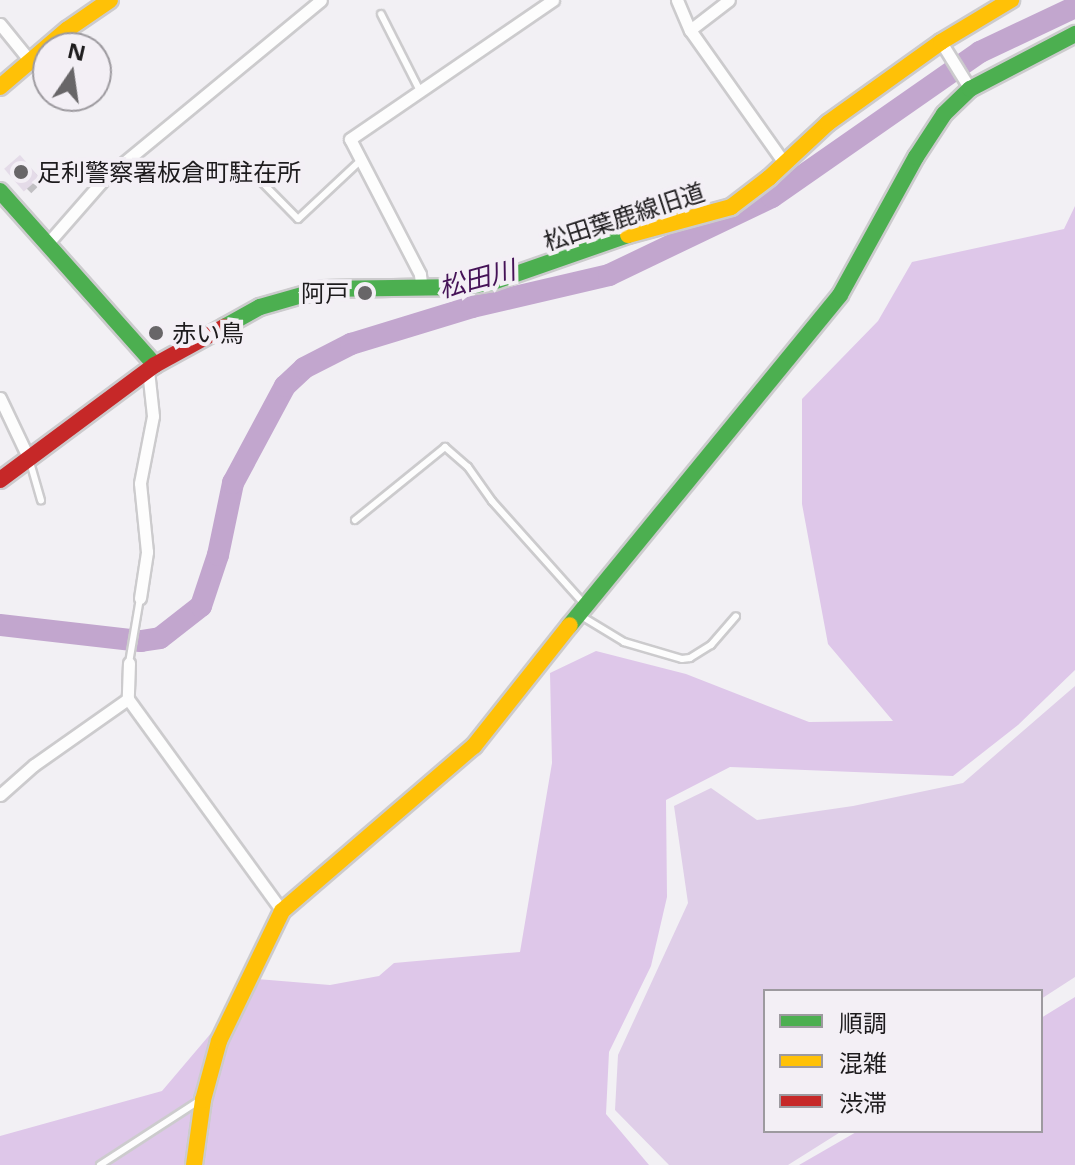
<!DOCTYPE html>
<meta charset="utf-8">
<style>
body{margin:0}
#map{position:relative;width:1075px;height:1165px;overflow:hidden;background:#f2f0f4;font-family:"Open Sans","Noto Sans JP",sans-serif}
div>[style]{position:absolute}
.green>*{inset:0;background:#dfcee8}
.forest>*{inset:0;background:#dec7e9}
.shadow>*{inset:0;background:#0003;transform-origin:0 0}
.river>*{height:22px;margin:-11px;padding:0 11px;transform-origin:11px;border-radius:11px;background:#c2a6ce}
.building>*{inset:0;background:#e4dbe8;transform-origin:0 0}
.roads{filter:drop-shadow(2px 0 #cccbcd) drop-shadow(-2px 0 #cccbcd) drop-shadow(0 2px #cccbcd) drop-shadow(0 -2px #cccbcd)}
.lane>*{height:6px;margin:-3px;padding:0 3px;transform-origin:3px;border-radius:3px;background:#fdfdfd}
.street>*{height:11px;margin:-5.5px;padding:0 5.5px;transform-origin:5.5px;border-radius:5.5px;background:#fdfdfd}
.fast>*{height:16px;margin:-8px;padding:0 8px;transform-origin:8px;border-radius:8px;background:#4caf50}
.slow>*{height:16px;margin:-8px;padding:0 8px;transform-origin:8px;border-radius:8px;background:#ffc107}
.jam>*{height:16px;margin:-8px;padding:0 8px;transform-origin:8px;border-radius:8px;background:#c62828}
.dots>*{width:22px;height:22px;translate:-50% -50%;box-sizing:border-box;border:4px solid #f3eff5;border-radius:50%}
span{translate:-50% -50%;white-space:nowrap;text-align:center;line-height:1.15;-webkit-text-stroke:8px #f3eff5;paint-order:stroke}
.poi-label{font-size:24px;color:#1d1b1d}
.left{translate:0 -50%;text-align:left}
.right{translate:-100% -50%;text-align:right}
.street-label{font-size:24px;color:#1d1b1d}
.water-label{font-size:26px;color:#451257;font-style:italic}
.legend{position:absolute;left:763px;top:989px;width:280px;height:144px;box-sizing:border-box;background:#f3eff5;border:2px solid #9d9a9f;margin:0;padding:10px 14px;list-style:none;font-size:24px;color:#1d1b1d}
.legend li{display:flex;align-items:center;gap:16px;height:40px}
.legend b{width:40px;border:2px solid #9d9a9f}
.north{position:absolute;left:32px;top:32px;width:80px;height:80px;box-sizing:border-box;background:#f3eff5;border:2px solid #9d9a9f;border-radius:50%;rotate:13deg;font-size:22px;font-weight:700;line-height:32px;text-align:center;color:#1d1b1d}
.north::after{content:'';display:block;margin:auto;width:28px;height:36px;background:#686668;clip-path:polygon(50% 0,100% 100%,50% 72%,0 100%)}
</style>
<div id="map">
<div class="green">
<i style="clip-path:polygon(1075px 686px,1075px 977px,1041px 999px,1041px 991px,765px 991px,765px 1131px,842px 1131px,788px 1165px,669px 1165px,615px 1110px,618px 1055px,688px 903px,674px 806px,711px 788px,757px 820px,853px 806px,963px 783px)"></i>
</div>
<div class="forest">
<i style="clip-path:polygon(1075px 206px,1075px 670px,1018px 725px,953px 776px,730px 767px,666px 800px,667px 897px,651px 966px,609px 1052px,606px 1114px,649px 1165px,0 1165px,0 1136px,162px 1091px,257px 979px,330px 985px,379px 976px,394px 963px,520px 952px,552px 763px,550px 673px,596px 651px,686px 674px,809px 722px,893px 721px,828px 644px,802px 504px,802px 399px,878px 321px,912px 262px,1064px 229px)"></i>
<i style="clip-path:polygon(1075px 997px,1075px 1165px,799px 1165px,858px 1131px,1041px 1131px,1041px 1018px)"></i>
</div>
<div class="shadow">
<i style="left:20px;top:158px;width:33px;height:17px;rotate:45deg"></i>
</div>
<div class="river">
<i style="left:0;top:625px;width:142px;rotate:6.5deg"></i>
<i style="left:141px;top:641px;width:19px;rotate:-9deg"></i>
<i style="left:160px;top:638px;width:52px;rotate:-38deg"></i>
<i style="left:201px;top:606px;width:54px;rotate:-71.6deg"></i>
<i style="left:218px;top:555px;width:74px;rotate:-78.2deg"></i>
<i style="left:233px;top:483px;width:110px;rotate:-61.8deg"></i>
<i style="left:285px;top:386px;width:26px;rotate:-43deg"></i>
<i style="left:304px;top:368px;width:53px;rotate:-27.1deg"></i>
<i style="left:351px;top:344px;width:127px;rotate:-17deg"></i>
<i style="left:472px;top:307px;width:141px;rotate:-13.1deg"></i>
<i style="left:609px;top:275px;width:181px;rotate:-25.6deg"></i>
<i style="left:772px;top:197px;width:254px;rotate:-34.9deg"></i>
<i style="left:980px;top:52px;width:105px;rotate:-25.3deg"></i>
</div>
<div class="building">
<i style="left:20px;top:155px;width:30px;height:21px;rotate:49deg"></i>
</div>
<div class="roads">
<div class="lane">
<i style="left:381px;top:14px;width:86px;rotate:63.1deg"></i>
<i style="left:244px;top:164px;width:77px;rotate:45.5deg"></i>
<i style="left:298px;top:219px;width:86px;rotate:-43.1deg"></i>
<i style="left:30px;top:462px;width:40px;rotate:74deg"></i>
<i style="left:355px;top:520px;width:116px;rotate:-39deg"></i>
<i style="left:445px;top:447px;width:30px;rotate:41deg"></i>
<i style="left:468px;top:467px;width:42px;rotate:54.8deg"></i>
<i style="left:492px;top:501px;width:140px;rotate:48.2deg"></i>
<i style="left:578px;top:614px;width:54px;rotate:31.3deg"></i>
<i style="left:624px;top:642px;width:60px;rotate:16.3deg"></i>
<i style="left:682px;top:659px;width:8px;rotate:-7deg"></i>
<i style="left:690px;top:658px;width:25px;rotate:-32deg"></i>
<i style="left:711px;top:645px;width:38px;rotate:-49deg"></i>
<i style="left:129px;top:663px;width:66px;rotate:-80.4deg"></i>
<i style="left:100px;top:1165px;width:119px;rotate:-33deg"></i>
</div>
<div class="street">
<i style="left:677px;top:0;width:33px;rotate:67deg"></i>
<i style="left:690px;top:30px;width:49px;rotate:-37.6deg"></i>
<i style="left:0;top:24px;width:48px;rotate:51deg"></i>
<i style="left:690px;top:30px;width:163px;rotate:54.7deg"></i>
<i style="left:941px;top:42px;width:55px;rotate:58.3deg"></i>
<i style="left:48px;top:243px;width:85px;rotate:-48.8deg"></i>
<i style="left:104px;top:179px;width:281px;rotate:-39.5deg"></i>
<i style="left:422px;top:289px;width:15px;rotate:-98deg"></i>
<i style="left:420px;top:274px;width:152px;rotate:-117.4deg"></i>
<i style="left:350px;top:139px;width:246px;rotate:-34.4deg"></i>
<i style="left:0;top:398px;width:68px;rotate:64.6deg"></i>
<i style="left:140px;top:598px;width:47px;rotate:-81.3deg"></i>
<i style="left:147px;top:552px;width:69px;rotate:-95.8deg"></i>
<i style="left:140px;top:483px;width:68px;rotate:-79deg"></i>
<i style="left:153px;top:416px;width:46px;rotate:-96.2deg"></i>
<i style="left:129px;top:663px;width:36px;rotate:92deg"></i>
<i style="left:128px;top:699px;width:262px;rotate:54deg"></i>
<i style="left:0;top:795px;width:45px;rotate:-41.4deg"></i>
<i style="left:34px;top:765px;width:115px;rotate:-35.1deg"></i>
</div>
<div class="fast">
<i style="left:0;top:191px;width:233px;rotate:48.3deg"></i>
<i style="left:224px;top:327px;width:41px;rotate:-29.1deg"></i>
<i style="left:260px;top:307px;width:66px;rotate:-15.9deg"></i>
<i style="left:323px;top:289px;width:139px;rotate:-0.8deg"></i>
<i style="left:462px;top:287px;width:31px;rotate:-9deg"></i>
<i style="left:493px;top:282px;width:143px;rotate:-19.2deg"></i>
<i style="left:570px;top:625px;width:426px;rotate:-50.7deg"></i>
<i style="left:840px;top:295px;width:158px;rotate:-61.2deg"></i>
<i style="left:916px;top:157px;width:51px;rotate:-56.9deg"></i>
<i style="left:944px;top:114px;width:36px;rotate:-44deg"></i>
<i style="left:970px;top:89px;width:119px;rotate:-27.6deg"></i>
</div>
<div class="slow">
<i style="left:0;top:87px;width:89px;rotate:-40.5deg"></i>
<i style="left:68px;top:29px;width:51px;rotate:-34.6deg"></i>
<i style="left:628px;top:235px;width:107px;rotate:-15.2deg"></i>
<i style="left:731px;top:207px;width:48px;rotate:-37.3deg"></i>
<i style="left:769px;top:178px;width:81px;rotate:-43deg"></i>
<i style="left:828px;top:123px;width:139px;rotate:-35.6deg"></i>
<i style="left:941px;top:42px;width:82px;rotate:-31deg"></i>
<i style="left:194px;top:1165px;width:66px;rotate:-82.1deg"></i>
<i style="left:203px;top:1100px;width:61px;rotate:-74.8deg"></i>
<i style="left:219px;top:1041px;width:144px;rotate:-64.1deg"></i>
<i style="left:282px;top:911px;width:253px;rotate:-40.7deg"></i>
<i style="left:474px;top:746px;width:154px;rotate:-51.6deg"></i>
</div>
<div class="jam">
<i style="left:0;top:480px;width:193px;rotate:-36.6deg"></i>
<i style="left:155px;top:365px;width:79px;rotate:-28.8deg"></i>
</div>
</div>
<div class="dots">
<i style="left:21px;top:172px;background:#686668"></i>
<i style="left:365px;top:293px;background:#686668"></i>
<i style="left:156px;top:333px;background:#686668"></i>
</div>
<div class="poi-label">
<span class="left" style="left:37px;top:172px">足利警察署板倉町駐在所</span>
<span class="right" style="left:349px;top:293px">阿戸</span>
<span class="left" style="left:172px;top:333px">赤い鳥</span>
</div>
<div class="street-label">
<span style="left:624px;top:216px;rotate:-18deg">松田葉鹿線旧道</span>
</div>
<div class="water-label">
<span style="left:477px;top:279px;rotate:-15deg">松田川</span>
</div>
<ul class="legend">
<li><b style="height:10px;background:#4caf50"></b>順調</li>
<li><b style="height:10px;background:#ffc107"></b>混雑</li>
<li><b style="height:10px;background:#c62828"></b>渋滞</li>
</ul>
<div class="north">N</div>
</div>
